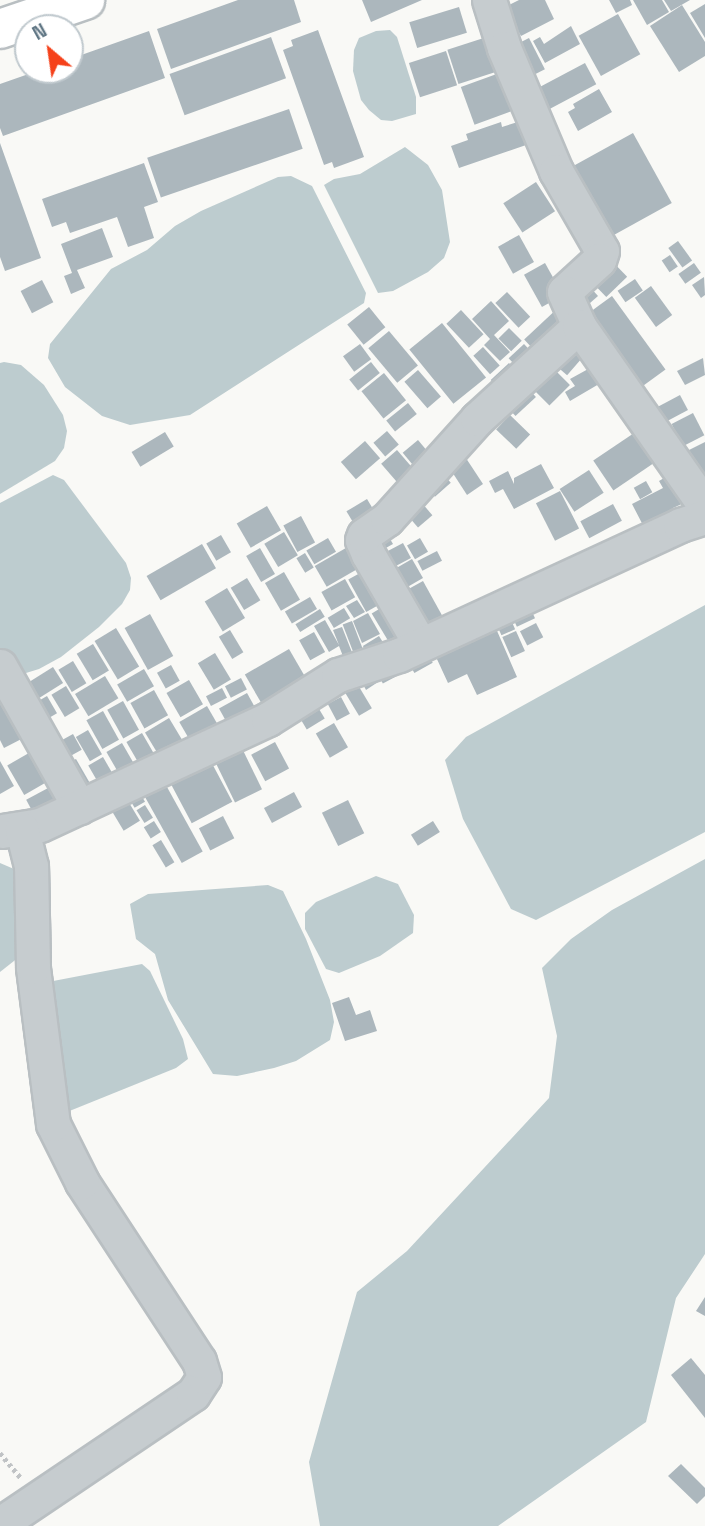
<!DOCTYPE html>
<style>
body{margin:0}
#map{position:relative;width:705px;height:1526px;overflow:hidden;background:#f9f9f6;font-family:"Space Grotesk",sans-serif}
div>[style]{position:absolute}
.water>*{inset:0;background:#bdcccf}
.building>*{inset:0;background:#acb7bd;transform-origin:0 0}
.path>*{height:4.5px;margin-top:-2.25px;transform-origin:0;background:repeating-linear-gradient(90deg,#c0c3c5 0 3.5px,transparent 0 7px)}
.roads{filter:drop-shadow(2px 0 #b9bfc2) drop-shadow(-2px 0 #b9bfc2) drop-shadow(0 2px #b9bfc2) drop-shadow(0 -2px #b9bfc2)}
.minor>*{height:33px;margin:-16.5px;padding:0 16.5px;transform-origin:16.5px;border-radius:16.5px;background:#c6cccf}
.major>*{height:38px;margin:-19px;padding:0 19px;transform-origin:19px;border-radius:19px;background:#fff}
span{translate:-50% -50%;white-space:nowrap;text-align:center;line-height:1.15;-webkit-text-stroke:7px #fff;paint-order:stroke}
.north{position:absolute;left:14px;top:14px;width:70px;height:70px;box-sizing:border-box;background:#fff;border:2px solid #c0c9ce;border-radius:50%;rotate:331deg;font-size:19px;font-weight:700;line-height:28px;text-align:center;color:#617785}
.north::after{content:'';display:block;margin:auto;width:24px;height:32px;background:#f5411a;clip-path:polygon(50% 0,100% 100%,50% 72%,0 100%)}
</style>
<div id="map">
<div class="water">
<i style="clip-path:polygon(390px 30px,397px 37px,416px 97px,416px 114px,392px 121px,381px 120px,369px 110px,361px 100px,353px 71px,354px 50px,359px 38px,376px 31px)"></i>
<i style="clip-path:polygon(405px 147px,428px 165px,442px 190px,450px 242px,444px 258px,428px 272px,393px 291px,378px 293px,324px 185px,334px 179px,360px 174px)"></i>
<i style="clip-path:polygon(291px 176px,312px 186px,366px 293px,364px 303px,190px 415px,130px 425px,102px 416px,65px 387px,48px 358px,50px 344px,111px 269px,147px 250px,175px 226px,201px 211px,278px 177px)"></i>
<i style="clip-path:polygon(4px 362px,21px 365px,44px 385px,63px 415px,67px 431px,64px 448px,55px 461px,0 494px,0 363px)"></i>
<i style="clip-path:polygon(53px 475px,64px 480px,126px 563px,131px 578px,130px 590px,122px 604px,99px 627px,61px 657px,39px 669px,26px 673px,14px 671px,0 652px,0 503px)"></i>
<i style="clip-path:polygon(705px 605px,705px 832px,536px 920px,511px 909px,463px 819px,445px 760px,466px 737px)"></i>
<i style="clip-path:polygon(705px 859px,705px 1254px,676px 1298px,646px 1422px,498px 1526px,320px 1526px,309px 1462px,357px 1292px,407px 1251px,549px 1098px,557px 1036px,542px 968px,571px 939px,612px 910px)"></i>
<i style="clip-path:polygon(0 863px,14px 869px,22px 885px,19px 957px,0 972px)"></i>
<i style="clip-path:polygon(376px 876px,398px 884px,414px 915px,413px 933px,380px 956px,339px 973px,326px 969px,305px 929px,305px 913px,316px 902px)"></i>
<i style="clip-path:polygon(268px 885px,283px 891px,306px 939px,330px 1000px,334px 1022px,330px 1040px,296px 1061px,274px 1068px,237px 1076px,213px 1074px,168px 1000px,155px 954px,136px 939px,130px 904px,148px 894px)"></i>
<i style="clip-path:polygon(142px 964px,150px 971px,183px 1039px,188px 1059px,176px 1068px,67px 1112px,48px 982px)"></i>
</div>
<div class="building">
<i style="clip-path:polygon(238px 0,294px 0,301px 22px,171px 69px,157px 29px)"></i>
<i style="clip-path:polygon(362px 0,422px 0,371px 22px)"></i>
<i style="clip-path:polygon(519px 0,545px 0,554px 19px,521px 36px,505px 7px)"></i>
<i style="clip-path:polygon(609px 0,630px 0,632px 5px,616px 13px)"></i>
<i style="clip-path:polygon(633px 0,662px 0,669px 12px,647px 25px)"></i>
<i style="clip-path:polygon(664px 0,690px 0,671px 11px)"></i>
<i style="clip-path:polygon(705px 4px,705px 38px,690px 13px)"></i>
<i style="clip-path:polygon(682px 5px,705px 42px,705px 56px,679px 72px,650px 26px)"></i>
<i style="left:459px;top:7px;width:27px;height:52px;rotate:73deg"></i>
<i style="left:618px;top:14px;width:46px;height:45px;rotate:61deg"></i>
<i style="clip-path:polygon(571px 26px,580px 44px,545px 63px,533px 41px,540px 37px,544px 44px)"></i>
<i style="clip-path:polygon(318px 30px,364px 157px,334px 168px,332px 162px,324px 165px,283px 50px,293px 46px,291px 40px)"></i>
<i style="clip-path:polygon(149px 31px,165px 78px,3px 136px,0 128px,0 84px,40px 70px,70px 70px,70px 59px)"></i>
<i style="left:493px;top:35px;width:36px;height:48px;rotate:72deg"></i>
<i style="left:271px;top:37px;width:44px;height:108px;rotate:70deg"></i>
<i style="left:529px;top:38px;width:35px;height:21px;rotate:63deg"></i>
<i style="left:446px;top:51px;width:36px;height:39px;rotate:72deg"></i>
<i style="left:585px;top:63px;width:24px;height:63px;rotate:62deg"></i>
<i style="left:505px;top:71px;width:40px;height:47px;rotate:70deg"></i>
<i style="clip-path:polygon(599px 89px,612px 112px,578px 131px,568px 112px,575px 108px,573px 104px)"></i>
<i style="left:289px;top:109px;width:42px;height:150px;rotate:71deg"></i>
<i style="clip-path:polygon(521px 121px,529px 144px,459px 168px,451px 146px,468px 140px,466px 134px,501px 122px,502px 127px)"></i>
<i style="left:633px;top:133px;width:80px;height:75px;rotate:61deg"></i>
<i style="clip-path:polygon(0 143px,41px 258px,5px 271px,0 257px)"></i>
<i style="clip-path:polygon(144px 163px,158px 202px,144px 207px,154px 238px,128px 247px,117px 217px,70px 233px,66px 222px,52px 227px,42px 199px)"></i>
<i style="left:536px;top:182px;width:35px;height:39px;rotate:57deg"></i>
<i style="clip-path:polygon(102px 228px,113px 257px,77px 270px,85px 288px,71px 294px,64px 276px,72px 273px,61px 244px)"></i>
<i style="left:519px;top:235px;width:31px;height:24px;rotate:61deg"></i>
<i style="left:678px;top:241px;width:24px;height:12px;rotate:54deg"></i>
<i style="left:670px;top:255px;width:14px;height:10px;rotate:56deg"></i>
<i style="left:607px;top:256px;width:29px;height:29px;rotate:46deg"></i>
<i style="left:545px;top:263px;width:37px;height:24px;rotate:61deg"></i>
<i style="left:694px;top:263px;width:12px;height:19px;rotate:55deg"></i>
<i style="clip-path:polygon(704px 277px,705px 295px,701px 298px,692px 285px)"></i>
<i style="clip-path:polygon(582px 278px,598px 296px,581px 311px)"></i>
<i style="left:635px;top:279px;width:14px;height:21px;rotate:56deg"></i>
<i style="left:42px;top:280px;width:25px;height:24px;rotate:63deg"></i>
<i style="left:651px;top:286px;width:36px;height:20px;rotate:54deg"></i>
<i style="left:507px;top:292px;width:34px;height:16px;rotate:47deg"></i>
<i style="left:612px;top:296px;width:91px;height:39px;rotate:54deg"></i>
<i style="clip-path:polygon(491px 301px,509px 321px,494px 335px,510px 352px,500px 361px,484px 345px,490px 339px,472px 319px)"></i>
<i style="left:560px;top:306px;width:25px;height:49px;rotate:47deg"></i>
<i style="left:369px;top:307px;width:26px;height:28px;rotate:51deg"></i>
<i style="left:461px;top:310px;width:33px;height:20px;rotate:47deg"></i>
<i style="left:442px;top:323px;width:70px;height:42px;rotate:51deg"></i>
<i style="left:509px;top:328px;width:18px;height:15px;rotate:45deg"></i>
<i style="left:389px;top:331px;width:45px;height:27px;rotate:50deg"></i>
<i style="left:573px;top:338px;width:20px;height:32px;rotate:41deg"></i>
<i style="left:360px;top:344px;width:19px;height:21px;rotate:54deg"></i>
<i style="left:524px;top:344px;width:22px;height:21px;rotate:47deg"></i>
<i style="left:483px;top:347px;width:25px;height:13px;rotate:48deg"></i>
<i style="clip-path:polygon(703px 358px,705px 375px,685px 385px,677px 371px)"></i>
<i style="left:371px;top:362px;width:14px;height:28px;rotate:51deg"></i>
<i style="left:509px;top:363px;width:16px;height:25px;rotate:47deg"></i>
<i style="left:548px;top:363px;width:31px;height:29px;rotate:45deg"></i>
<i style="clip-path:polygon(590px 368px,599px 384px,570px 401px,565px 392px,575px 386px,570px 379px)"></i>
<i style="left:418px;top:370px;width:35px;height:18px;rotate:49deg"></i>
<i style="left:384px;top:373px;width:35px;height:29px;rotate:51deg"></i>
<i style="left:523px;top:383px;width:19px;height:28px;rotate:47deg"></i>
<i style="left:680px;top:395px;width:17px;height:25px;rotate:62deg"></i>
<i style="left:408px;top:403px;width:14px;height:28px;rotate:51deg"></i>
<i style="left:693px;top:413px;width:25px;height:24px;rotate:63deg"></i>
<i style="left:510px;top:415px;width:28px;height:20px;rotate:44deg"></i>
<i style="left:643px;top:427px;width:36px;height:60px;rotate:56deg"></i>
<i style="left:387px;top:431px;width:18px;height:18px;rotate:49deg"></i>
<i style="left:165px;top:432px;width:17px;height:39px;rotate:59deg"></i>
<i style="left:418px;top:440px;width:26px;height:20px;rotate:50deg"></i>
<i style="left:365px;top:441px;width:23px;height:32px;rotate:49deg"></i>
<i style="clip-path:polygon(705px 442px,705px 484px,685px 452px)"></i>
<i style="clip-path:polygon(458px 446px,483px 484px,467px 495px,445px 461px)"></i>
<i style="left:397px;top:450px;width:33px;height:21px;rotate:49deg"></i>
<i style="clip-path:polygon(541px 464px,554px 488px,514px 509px,503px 489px,495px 493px,489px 481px,508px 471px,514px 484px,514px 478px)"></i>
<i style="left:437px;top:467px;width:21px;height:21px;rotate:49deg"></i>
<i style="left:589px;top:470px;width:27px;height:35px;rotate:57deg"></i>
<i style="clip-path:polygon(669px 475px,684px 503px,673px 508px,677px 515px,646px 531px,632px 504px,663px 488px,659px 481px)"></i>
<i style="left:646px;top:481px;width:13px;height:14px;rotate:61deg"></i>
<i style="left:560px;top:491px;width:42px;height:27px;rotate:63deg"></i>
<i style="left:414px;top:494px;width:28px;height:19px;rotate:49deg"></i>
<i style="left:367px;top:499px;width:26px;height:24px;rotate:59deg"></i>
<i style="left:613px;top:504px;width:19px;height:37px;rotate:62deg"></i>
<i style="left:267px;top:506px;width:28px;height:35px;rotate:60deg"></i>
<i style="left:301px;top:516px;width:30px;height:20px;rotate:62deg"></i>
<i style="clip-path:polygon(383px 527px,393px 544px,375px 554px)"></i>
<i style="left:284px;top:532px;width:27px;height:23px;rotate:59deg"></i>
<i style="left:221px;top:535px;width:20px;height:17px;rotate:60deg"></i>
<i style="left:328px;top:538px;width:16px;height:25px;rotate:60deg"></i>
<i style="left:420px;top:538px;width:16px;height:15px;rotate:60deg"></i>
<i style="left:358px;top:541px;width:24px;height:50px;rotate:60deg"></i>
<i style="left:403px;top:543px;width:17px;height:29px;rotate:62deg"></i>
<i style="left:202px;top:544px;width:28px;height:64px;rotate:60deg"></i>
<i style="left:260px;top:548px;width:30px;height:16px;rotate:60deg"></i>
<i style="left:437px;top:551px;width:11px;height:22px;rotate:63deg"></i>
<i style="left:305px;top:553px;width:17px;height:10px;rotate:59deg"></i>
<i style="left:412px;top:559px;width:22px;height:21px;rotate:60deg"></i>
<i style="left:371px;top:567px;width:37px;height:26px;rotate:61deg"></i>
<i style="left:284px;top:572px;width:32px;height:22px;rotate:60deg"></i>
<i style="left:247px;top:578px;width:26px;height:19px;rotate:59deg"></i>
<i style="left:345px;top:579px;width:21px;height:27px;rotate:61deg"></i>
<i style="left:423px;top:581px;width:50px;height:29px;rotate:61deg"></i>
<i style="left:227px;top:588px;width:35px;height:26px;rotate:59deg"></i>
<i style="left:310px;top:597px;width:14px;height:29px;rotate:60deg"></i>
<i style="clip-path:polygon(357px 600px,365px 612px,354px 618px,346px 606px)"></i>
<i style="left:394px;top:600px;width:45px;height:26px;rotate:59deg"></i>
<i style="left:527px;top:601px;width:19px;height:20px;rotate:65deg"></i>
<i style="left:344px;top:608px;width:12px;height:19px;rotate:59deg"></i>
<i style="left:320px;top:609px;width:9px;height:29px;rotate:58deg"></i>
<i style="left:507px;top:611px;width:20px;height:15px;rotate:66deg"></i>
<i style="clip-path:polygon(368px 613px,380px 634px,362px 643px,353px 621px)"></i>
<i style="left:150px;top:614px;width:48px;height:29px;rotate:61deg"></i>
<i style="clip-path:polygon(491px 617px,517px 677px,477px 695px,467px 674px,448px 683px,430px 644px)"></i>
<i style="clip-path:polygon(325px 620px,339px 645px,333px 630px,342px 627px,355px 660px,346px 664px,339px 646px,329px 652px,314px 626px)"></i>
<i style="left:352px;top:621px;width:40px;height:10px;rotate:69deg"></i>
<i style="left:536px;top:623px;width:16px;height:18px;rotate:63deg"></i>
<i style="left:116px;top:628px;width:45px;height:25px;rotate:59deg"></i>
<i style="left:230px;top:630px;width:26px;height:13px;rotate:59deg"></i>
<i style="left:516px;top:631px;width:22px;height:15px;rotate:66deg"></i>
<i style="left:314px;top:632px;width:23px;height:17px;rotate:61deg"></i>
<i style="left:379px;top:636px;width:15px;height:19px;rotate:58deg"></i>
<i style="left:93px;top:644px;width:31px;height:19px;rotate:59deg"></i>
<i style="left:424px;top:647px;width:18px;height:21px;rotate:61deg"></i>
<i style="left:289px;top:649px;width:42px;height:51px;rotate:60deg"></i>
<i style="left:215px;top:653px;width:31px;height:20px;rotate:59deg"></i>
<i style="left:73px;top:661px;width:26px;height:17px;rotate:59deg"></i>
<i style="left:389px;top:661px;width:17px;height:16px;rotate:62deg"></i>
<i style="left:171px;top:665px;width:18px;height:16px;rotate:61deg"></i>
<i style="left:53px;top:667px;width:19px;height:38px;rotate:58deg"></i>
<i style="clip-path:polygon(369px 667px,378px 682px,366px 690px,357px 673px)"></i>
<i style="left:144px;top:669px;width:20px;height:31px;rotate:60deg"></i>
<i style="left:105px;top:676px;width:26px;height:35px;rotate:59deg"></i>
<i style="left:241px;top:678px;width:13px;height:18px;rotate:63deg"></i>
<i style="left:189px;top:680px;width:28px;height:26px;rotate:60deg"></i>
<i style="clip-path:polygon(0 684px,35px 732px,4px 748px,0 740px)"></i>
<i style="left:358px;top:685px;width:27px;height:15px;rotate:59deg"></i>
<i style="left:66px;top:686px;width:26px;height:17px;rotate:59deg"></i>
<i style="left:222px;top:688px;width:11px;height:18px;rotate:63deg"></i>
<i style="left:154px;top:690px;width:29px;height:27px;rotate:61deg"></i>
<i style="left:247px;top:693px;width:26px;height:32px;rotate:61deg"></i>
<i style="left:47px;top:696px;width:20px;height:23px;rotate:60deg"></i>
<i style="left:341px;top:697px;width:19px;height:15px;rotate:62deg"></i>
<i style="left:123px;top:701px;width:33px;height:18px;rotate:61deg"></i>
<i style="left:316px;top:704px;width:17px;height:21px;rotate:59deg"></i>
<i style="left:207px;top:706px;width:30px;height:32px;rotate:60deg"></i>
<i style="left:103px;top:711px;width:33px;height:19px;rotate:61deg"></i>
<i style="left:169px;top:718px;width:39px;height:28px;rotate:59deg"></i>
<i style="left:334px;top:723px;width:28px;height:21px;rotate:60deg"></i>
<i style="left:88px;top:730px;width:28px;height:14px;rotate:60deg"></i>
<i style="left:142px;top:733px;width:36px;height:18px;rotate:60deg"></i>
<i style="left:73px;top:734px;width:18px;height:26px;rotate:61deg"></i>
<i style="left:237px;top:738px;width:57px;height:30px;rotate:64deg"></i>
<i style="left:275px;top:742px;width:30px;height:27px;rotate:62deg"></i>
<i style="left:122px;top:743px;width:36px;height:18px;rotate:60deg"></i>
<i style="left:41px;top:746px;width:34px;height:39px;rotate:60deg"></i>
<i style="left:207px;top:754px;width:54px;height:46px;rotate:62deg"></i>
<i style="left:103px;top:757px;width:32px;height:17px;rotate:60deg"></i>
<i style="clip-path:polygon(76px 759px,95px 792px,60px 767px)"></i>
<i style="clip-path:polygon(0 761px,14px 786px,0 794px)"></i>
<i style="left:162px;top:778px;width:84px;height:24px;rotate:61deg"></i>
<i style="left:50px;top:787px;width:17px;height:27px;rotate:62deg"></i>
<i style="left:137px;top:788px;width:16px;height:12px;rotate:60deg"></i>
<i style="left:294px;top:792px;width:17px;height:34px;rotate:62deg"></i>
<i style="left:125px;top:796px;width:29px;height:19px;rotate:59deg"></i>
<i style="left:348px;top:800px;width:37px;height:29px;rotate:64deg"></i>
<i style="left:145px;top:805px;width:15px;height:10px;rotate:58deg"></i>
<i style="left:223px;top:816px;width:25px;height:27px;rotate:63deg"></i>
<i style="left:154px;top:821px;width:13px;height:12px;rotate:58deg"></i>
<i style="left:433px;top:821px;width:13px;height:26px;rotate:58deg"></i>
<i style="left:161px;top:840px;width:26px;height:10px;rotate:59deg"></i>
<i style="clip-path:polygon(349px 997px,356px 1015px,370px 1010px,377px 1031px,345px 1041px,332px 1003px)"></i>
<i style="clip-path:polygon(705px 1297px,705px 1316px,696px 1311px)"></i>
<i style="clip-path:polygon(691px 1358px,705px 1375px,705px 1418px,671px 1375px)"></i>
<i style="clip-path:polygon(681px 1464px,705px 1488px,705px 1496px,697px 1504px,668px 1476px)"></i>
</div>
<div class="path">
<i style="left:0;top:1453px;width:34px;rotate:50deg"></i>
</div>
<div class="roads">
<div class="minor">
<i style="left:489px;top:0;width:50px;rotate:72.6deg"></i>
<i style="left:504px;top:48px;width:134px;rotate:67.1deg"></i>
<i style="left:556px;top:171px;width:92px;rotate:60.1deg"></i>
<i style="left:602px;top:251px;width:9px;rotate:108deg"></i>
<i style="left:599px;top:260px;width:47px;rotate:137.6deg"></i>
<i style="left:564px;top:292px;width:37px;rotate:66deg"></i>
<i style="left:420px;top:644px;width:104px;rotate:-120deg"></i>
<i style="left:368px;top:554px;width:15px;rotate:-113deg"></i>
<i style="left:362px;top:540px;width:5px;rotate:-68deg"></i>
<i style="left:364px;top:535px;width:28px;rotate:-35deg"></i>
<i style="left:387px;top:519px;width:135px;rotate:-48deg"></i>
<i style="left:477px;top:419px;width:138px;rotate:-42.4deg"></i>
<i style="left:579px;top:326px;width:220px;rotate:55deg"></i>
<i style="left:0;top:666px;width:162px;rotate:60.7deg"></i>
<i style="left:2px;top:831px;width:38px;rotate:-9deg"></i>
<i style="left:40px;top:825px;width:251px;rotate:-24.9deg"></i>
<i style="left:268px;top:719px;width:83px;rotate:-32.2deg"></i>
<i style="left:338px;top:675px;width:64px;rotate:-18.2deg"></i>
<i style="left:399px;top:655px;width:310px;rotate:-24.8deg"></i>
<i style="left:680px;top:525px;width:26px;rotate:-18deg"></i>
<i style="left:0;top:1524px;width:233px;rotate:-34deg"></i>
<i style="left:193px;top:1394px;width:20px;rotate:-57deg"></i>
<i style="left:204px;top:1377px;width:17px;rotate:-107deg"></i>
<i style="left:199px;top:1361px;width:214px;rotate:-123.2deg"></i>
<i style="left:82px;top:1182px;width:65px;rotate:-116.6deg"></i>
<i style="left:53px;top:1124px;width:158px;rotate:-97.3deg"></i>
<i style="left:33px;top:967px;width:101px;rotate:-91.1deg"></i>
<i style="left:31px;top:866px;width:38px;rotate:-104deg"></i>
</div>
<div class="major">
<i style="left:0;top:29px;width:90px;rotate:-18.8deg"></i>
</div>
</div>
<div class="north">N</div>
</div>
